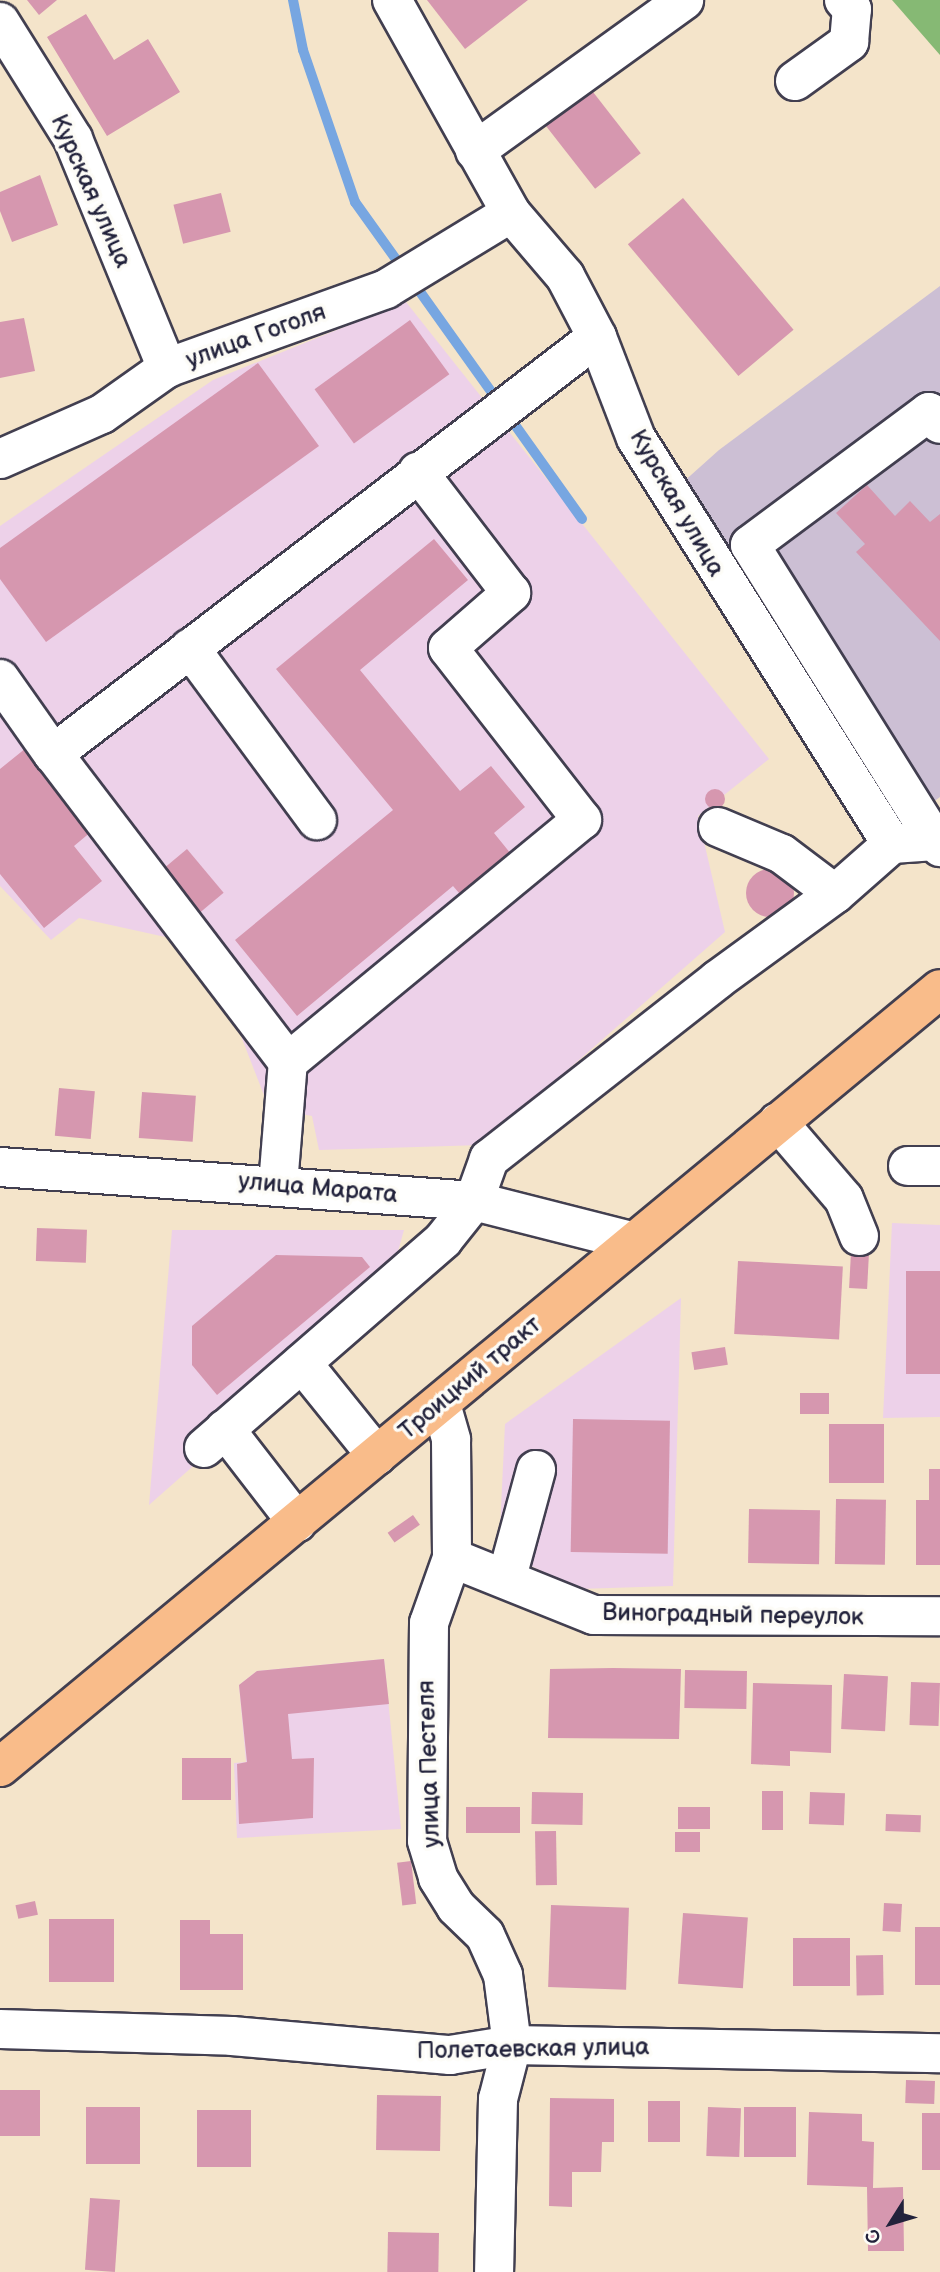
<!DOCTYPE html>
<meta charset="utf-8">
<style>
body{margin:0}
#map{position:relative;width:940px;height:2272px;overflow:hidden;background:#f4e4ca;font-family:"Balsamiq Sans",sans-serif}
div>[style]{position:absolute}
.built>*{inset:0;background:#edd1e9}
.industrial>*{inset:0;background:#ccbfd4}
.forest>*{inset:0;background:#86b974}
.stream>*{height:10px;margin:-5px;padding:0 5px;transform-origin:5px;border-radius:5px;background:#77a6e1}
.building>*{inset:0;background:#d697af;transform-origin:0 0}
.round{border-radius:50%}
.roads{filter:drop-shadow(2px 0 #423f50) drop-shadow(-2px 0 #423f50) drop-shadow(0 2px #423f50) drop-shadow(0 -2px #423f50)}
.minor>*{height:38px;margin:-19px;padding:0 19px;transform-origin:19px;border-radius:19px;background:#fff}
.major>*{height:38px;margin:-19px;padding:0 19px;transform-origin:19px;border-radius:19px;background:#f9bc8a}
span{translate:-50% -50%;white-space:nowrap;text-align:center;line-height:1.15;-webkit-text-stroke:7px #fdfcf7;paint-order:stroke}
.street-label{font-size:24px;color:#22223b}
.north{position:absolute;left:856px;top:2188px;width:70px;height:70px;-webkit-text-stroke:5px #fdfcf7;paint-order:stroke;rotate:233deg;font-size:19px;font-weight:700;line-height:28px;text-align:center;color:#22223b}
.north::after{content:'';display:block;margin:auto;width:24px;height:32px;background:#22223b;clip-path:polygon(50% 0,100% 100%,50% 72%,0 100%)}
</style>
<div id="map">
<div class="built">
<i style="clip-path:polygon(406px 302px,769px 759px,698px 816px,725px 932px,482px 1145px,319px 1150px,312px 1116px,269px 1108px,239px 1031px,179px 940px,79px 918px,51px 940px,0 886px,0 526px,213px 380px)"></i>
<i style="clip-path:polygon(892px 1223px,940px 1225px,940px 1417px,883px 1418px)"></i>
<i style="clip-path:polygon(172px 1230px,404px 1230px,385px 1297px,149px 1505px)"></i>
<i style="clip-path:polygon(681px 1298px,673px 1586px,578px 1589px,499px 1550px,505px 1424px)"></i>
<i style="clip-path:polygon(384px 1659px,401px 1829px,237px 1838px,234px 1763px,246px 1762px,239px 1685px,257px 1671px)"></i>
</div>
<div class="industrial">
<i style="clip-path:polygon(940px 286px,940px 797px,900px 826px,681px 484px,719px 450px)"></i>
</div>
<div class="forest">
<i style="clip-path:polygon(892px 0,940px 0,940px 55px)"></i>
</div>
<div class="stream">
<i style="left:293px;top:0;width:51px;rotate:78.7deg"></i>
<i style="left:303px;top:50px;width:161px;rotate:71.1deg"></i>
<i style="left:355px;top:202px;width:82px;rotate:54.4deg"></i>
<i style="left:413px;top:282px;width:291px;rotate:54.5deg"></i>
</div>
<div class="building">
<i style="clip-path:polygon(27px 0,57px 0,39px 15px)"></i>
<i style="clip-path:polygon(427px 0,528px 0,465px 49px)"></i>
<i style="clip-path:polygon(86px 14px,114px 60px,148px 39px,180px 92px,107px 136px,47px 37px)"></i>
<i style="left:586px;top:83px;width:89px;height:58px;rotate:52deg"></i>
<i style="clip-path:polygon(40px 175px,58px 225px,12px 242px,0 211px,0 192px)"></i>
<i style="left:221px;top:193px;width:40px;height:49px;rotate:76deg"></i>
<i style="left:683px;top:198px;width:172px;height:72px;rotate:50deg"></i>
<i style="clip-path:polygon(24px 318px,35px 371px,0 378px,0 322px)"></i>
<i style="left:410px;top:320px;width:67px;height:118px;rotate:54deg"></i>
<i style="clip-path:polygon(258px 363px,319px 446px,46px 642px,0 579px,0 548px)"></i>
<i style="clip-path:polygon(867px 485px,895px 516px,910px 501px,930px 522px,940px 514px,940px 641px,856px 552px,865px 544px,836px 513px)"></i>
<i style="clip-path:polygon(434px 539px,468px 580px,360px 670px,460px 791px,491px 766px,525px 807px,494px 833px,516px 860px,466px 901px,453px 886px,297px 1016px,235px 940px,393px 810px,276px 669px)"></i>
<i style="clip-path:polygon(31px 744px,98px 826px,74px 846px,102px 881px,44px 928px,0 874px,0 769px)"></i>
<i class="round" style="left:705px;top:789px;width:20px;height:20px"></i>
<i style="left:187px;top:849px;width:57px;height:34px;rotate:50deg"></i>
<i class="round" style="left:746px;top:869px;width:48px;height:48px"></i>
<i style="left:59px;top:1088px;width:36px;height:48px;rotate:5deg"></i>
<i style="left:142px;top:1092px;width:54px;height:46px;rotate:4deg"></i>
<i style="left:37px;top:1228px;width:50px;height:33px;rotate:2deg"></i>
<i style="left:851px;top:1252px;width:18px;height:36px;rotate:3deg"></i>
<i style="clip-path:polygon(276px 1255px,362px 1257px,370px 1267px,217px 1395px,192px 1365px,192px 1326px)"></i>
<i style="left:738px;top:1261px;width:105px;height:73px;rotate:3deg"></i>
<i style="left:906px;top:1271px;width:34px;height:103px"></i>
<i style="left:725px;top:1347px;width:18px;height:34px;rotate:81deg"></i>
<i style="left:800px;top:1393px;width:29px;height:21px"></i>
<i style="left:573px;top:1419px;width:97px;height:133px;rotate:1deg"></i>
<i style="left:829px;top:1424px;width:55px;height:59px"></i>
<i style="clip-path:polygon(929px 1469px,940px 1469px,940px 1565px,916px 1565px,916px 1500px,929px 1500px)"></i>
<i style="left:836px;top:1499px;width:50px;height:65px;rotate:1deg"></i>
<i style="left:749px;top:1509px;width:71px;height:54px;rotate:1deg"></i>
<i style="left:413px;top:1515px;width:12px;height:31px;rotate:55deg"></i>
<i style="clip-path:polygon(384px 1659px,389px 1704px,288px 1714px,292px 1759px,314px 1758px,313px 1818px,239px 1824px,237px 1764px,247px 1762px,239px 1685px,257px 1671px)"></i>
<i style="clip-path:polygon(613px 1668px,681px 1669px,679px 1739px,548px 1738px,550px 1669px)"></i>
<i style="left:685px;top:1670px;width:62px;height:38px;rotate:1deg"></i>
<i style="left:844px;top:1674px;width:44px;height:55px;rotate:3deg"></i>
<i style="left:911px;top:1682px;width:29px;height:43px;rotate:2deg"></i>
<i style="clip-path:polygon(753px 1683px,832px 1685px,831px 1753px,790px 1751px,790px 1766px,751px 1764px)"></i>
<i style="left:182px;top:1758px;width:49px;height:42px"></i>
<i style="left:762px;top:1791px;width:21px;height:39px"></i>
<i style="left:532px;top:1792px;width:51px;height:32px;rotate:1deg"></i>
<i style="left:810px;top:1792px;width:35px;height:32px;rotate:2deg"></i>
<i style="left:520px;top:1807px;width:26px;height:54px;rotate:90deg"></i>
<i style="left:678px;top:1807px;width:32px;height:22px"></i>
<i style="left:886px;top:1814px;width:35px;height:17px;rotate:2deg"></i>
<i style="left:556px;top:1831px;width:54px;height:21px;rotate:89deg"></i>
<i style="left:675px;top:1832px;width:25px;height:20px"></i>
<i style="left:411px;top:1861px;width:43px;height:14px;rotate:83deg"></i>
<i style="left:35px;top:1901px;width:14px;height:20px;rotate:78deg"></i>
<i style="left:884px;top:1903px;width:18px;height:28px;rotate:3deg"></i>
<i style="left:551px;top:1905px;width:78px;height:82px;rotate:2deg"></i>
<i style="left:683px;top:1913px;width:65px;height:71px;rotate:4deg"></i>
<i style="left:49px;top:1919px;width:65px;height:63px"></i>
<i style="clip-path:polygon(180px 1920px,210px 1920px,210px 1934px,243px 1934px,243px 1990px,180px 1990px)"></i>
<i style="left:915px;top:1927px;width:25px;height:58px"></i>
<i style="left:793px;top:1938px;width:57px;height:48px"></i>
<i style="left:883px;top:1955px;width:40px;height:27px;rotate:89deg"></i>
<i style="left:906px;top:2080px;width:29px;height:23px;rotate:2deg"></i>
<i style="left:0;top:2090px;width:40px;height:46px"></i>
<i style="left:377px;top:2095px;width:64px;height:55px;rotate:1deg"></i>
<i style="clip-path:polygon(550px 2098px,614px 2099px,614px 2142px,602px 2142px,601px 2172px,572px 2172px,572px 2207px,549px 2206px)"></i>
<i style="left:648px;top:2101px;width:32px;height:41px"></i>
<i style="left:86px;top:2107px;width:54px;height:57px"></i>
<i style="left:708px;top:2107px;width:33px;height:49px;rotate:2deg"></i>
<i style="left:744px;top:2107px;width:52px;height:50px"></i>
<i style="left:197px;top:2110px;width:54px;height:57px"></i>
<i style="clip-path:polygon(809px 2112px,862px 2114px,862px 2141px,874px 2142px,873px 2188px,903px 2187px,904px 2251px,868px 2251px,867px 2187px,807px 2185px)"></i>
<i style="left:922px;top:2113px;width:18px;height:57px"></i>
<i style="left:90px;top:2198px;width:30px;height:72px;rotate:4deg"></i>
<i style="left:388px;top:2232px;width:51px;height:40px;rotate:1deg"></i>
</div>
<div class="roads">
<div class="minor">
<i style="left:392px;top:0;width:244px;rotate:60.8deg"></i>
<i style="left:511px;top:213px;width:83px;rotate:49.4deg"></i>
<i style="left:565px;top:276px;width:69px;rotate:62.3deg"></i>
<i style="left:597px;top:337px;width:108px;rotate:68.9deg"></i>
<i style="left:636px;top:438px;width:480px;rotate:57.8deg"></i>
<i style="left:892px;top:844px;width:43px;rotate:-4deg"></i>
<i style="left:935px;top:841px;width:8px;rotate:50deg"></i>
<i style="left:0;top:22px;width:138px;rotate:58deg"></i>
<i style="left:73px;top:139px;width:248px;rotate:67.7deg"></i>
<i style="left:795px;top:81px;width:67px;rotate:-35.8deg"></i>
<i style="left:849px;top:42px;width:33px;rotate:-85deg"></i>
<i style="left:852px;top:9px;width:12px;rotate:-132deg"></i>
<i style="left:475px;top:151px;width:258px;rotate:-35.8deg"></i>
<i style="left:0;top:459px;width:111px;rotate:-23.8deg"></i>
<i style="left:102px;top:414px;width:80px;rotate:-35.3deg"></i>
<i style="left:167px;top:368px;width:233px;rotate:-19.8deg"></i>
<i style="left:386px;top:289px;width:146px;rotate:-31.3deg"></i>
<i style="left:190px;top:648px;width:214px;rotate:53.6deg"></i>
<i style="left:0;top:679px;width:92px;rotate:54.8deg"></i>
<i style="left:718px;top:827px;width:69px;rotate:22.9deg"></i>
<i style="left:782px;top:854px;width:66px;rotate:37deg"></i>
<i style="left:935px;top:841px;width:349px;rotate:-122deg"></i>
<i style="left:750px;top:545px;width:223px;rotate:-36.6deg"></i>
<i style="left:929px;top:412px;width:16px;rotate:47deg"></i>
<i style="left:288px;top:1062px;width:387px;rotate:-127.3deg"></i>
<i style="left:53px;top:754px;width:685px;rotate:-37.47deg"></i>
<i style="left:778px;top:1122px;width:101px;rotate:49.4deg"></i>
<i style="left:844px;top:1199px;width:40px;rotate:68deg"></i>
<i style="left:908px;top:1166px;width:32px"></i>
<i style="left:0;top:1167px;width:475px;rotate:4.1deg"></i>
<i style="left:474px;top:1201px;width:162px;rotate:14.3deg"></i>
<i style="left:278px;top:1185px;width:123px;rotate:-85.4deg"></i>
<i style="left:288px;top:1062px;width:381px;rotate:-39.5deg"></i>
<i style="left:582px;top:820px;width:218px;rotate:-127.9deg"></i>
<i style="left:448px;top:648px;width:84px;rotate:-41.1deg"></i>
<i style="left:511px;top:593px;width:153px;rotate:-127.5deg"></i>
<i style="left:302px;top:1363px;width:119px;rotate:51.1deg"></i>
<i style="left:441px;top:1404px;width:37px;rotate:74deg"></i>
<i style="left:451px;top:1440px;width:118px;rotate:89.5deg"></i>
<i style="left:452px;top:1558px;width:69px;rotate:109.5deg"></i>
<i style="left:429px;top:1623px;width:218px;rotate:90.5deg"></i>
<i style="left:427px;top:1841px;width:39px;rotate:73deg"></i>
<i style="left:438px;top:1878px;width:34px;rotate:58deg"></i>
<i style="left:456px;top:1907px;width:40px;rotate:44deg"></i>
<i style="left:485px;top:1935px;width:44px;rotate:65.8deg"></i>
<i style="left:503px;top:1975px;width:71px;rotate:82.7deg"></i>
<i style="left:512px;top:2045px;width:56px;rotate:104.5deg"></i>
<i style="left:498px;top:2099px;width:173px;rotate:91.3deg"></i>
<i style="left:225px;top:1429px;width:118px;rotate:52.3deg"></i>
<i style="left:204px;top:1448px;width:317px;rotate:-41deg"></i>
<i style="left:443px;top:1240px;width:50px;rotate:-51.5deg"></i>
<i style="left:474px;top:1201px;width:45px;rotate:-70.3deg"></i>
<i style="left:489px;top:1159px;width:290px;rotate:-38.1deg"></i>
<i style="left:717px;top:980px;width:146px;rotate:-36.1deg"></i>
<i style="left:835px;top:894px;width:76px;rotate:-41.3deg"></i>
<i style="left:452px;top:1558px;width:153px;rotate:21.9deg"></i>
<i style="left:594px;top:1615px;width:346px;rotate:0.2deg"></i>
<i style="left:507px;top:1577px;width:111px;rotate:-74.8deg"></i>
<i style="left:0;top:2029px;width:232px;rotate:1.7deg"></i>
<i style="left:232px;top:2036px;width:219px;rotate:5deg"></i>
<i style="left:450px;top:2055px;width:63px;rotate:-9.2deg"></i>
<i style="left:512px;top:2045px;width:428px;rotate:1.1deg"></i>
</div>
<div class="major">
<i style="left:0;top:1767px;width:1220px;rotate:-39.61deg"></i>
</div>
</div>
<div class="street-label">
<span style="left:91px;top:191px;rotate:66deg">Курская улица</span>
<span style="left:256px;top:336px;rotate:-20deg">улица Гоголя</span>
<span style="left:677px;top:503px;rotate:60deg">Курская улица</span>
<span style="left:318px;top:1188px;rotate:5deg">улица Марата</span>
<span style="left:470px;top:1378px;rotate:-40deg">Троицкий тракт</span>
<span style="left:733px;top:1615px;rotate:1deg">Виноградный переулок</span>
<span style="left:429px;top:1764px;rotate:-92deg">улица Пестеля</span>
<span style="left:533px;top:2049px;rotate:-1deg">Полетаевская улица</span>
</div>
<div class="north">С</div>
</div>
